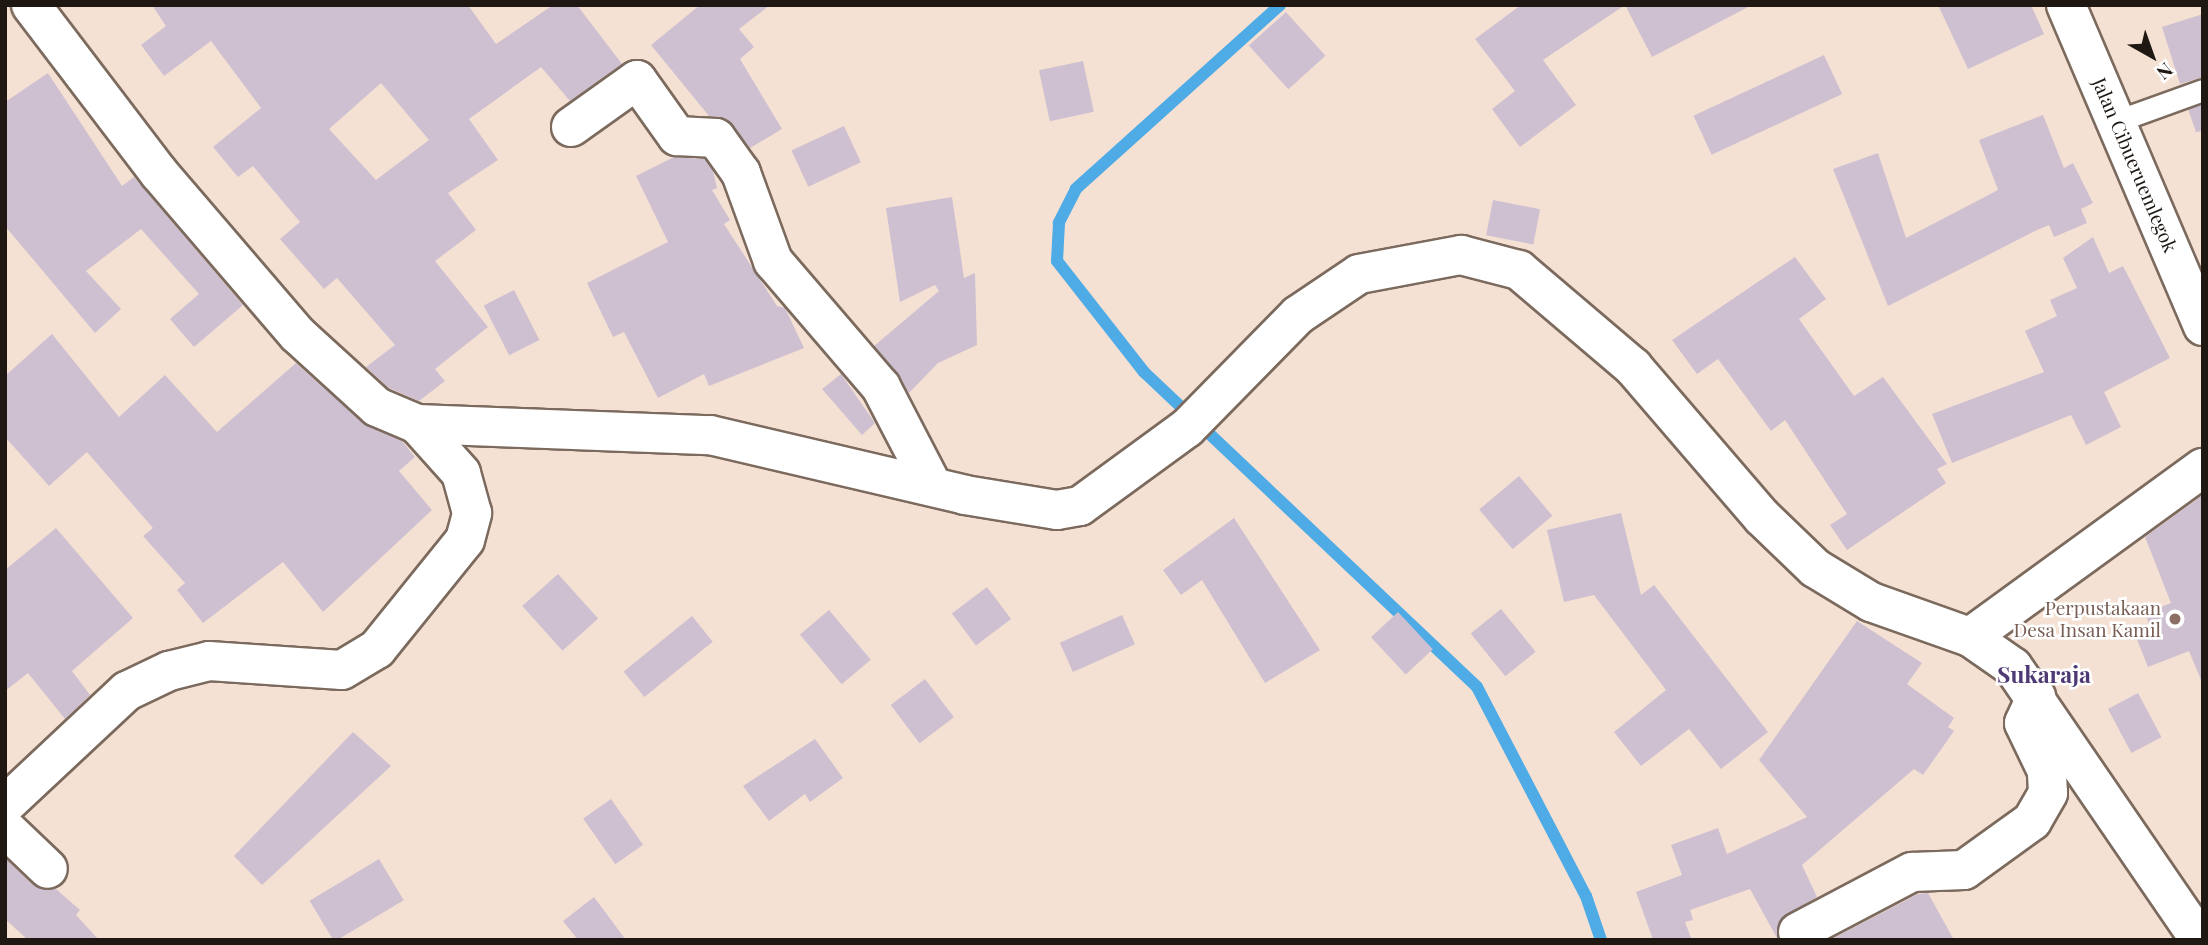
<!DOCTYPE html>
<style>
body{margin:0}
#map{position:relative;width:2208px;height:945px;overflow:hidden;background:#f5e1d3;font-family:"Playfair Display",serif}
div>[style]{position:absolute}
.stream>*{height:12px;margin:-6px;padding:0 6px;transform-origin:6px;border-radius:6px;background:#4eabe5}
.building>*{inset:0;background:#cec0d1;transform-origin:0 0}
.roads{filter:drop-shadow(2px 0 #7b6a5d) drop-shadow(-2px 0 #7b6a5d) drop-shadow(0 2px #7b6a5d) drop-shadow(0 -2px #7b6a5d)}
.lane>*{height:21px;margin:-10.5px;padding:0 10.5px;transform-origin:10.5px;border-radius:10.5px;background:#fff}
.street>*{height:38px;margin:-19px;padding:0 19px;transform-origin:19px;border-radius:19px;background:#fff}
.dots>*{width:19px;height:19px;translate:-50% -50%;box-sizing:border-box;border:4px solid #fff;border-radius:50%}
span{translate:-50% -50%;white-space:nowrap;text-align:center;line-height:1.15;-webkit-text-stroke:5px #fff;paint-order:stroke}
.street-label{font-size:19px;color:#1e1712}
.education-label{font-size:19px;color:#785e54}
.right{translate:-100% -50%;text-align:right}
.quarter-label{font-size:23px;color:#4f3975;font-weight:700}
.frame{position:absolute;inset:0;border:7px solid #1e1712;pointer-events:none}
.north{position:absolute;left:2117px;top:21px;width:70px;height:70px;-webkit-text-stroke:5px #fff;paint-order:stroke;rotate:140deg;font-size:19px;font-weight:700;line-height:28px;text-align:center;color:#1e1712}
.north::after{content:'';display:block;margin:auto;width:24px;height:32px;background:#1e1712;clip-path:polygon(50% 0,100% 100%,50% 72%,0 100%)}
</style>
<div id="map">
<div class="stream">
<i style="left:1280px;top:5px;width:275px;rotate:138deg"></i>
<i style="left:1076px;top:189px;width:38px;rotate:117deg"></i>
<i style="left:1059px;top:223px;width:38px;rotate:93deg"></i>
<i style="left:1057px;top:261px;width:141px;rotate:51.9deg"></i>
<i style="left:1144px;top:372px;width:458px;rotate:43.4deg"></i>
<i style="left:1477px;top:687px;width:236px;rotate:62.5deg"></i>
<i style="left:1586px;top:896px;width:46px;rotate:71.2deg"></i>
</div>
<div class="building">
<i style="clip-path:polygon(evenodd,152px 5px,468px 5px,496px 44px,553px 5px,577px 5px,622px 64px,570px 101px,541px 67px,469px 119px,498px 160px,448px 193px,476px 230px,435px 261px,488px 327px,435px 369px,445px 381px,419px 401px,389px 388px,366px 367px,395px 345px,337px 278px,324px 289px,280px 239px,300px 222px,253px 166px,238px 177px,213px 147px,261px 108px,211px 41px,164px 76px,141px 45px,166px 26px,152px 5px,381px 83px,429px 140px,376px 180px,329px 129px,381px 83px)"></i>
<i style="clip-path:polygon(700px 5px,770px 5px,739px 29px,754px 47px,740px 59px,782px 129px,750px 148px,727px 119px,709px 116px,651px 45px)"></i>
<i style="clip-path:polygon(1521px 5px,1625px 5px,1543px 60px,1576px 105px,1520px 147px,1492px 109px,1515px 91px,1475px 39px)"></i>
<i style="clip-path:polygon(1625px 5px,1752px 5px,1652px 57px)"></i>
<i style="clip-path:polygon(1938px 5px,2031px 5px,2044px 34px,1968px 69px)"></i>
<i style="left:1286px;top:12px;width:59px;height:50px;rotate:48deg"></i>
<i style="clip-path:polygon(2203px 14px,2203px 77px,2180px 84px,2162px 27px)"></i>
<i style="left:1824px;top:55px;width:43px;height:144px;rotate:65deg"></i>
<i style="left:1083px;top:61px;width:52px;height:45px;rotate:78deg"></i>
<i style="clip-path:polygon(48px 73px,122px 186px,134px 177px,243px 305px,194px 347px,170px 319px,199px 294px,141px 229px,86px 271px,121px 309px,95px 333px,5px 226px,5px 102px)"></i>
<i style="clip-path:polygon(2203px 104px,2203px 131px,2196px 132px,2188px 109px)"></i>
<i style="clip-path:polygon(2043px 115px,2064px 168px,2073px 163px,2093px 203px,2081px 209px,2087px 223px,2054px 237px,2049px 225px,2037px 230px,1888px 306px,1833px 169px,1878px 153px,1906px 238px,1998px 190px,1979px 140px)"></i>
<i style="left:844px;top:126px;width:40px;height:58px;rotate:65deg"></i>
<i style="clip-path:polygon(674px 157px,704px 159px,713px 171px,717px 188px,712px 190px,730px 220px,724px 224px,777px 306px,785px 308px,804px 348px,709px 386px,704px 374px,658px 398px,624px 332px,613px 337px,587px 283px,668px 242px,636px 176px)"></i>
<i style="clip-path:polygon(952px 197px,964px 278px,975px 273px,977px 345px,938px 363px,909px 393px,874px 346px,939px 291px,935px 285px,900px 302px,886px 208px)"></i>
<i style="left:1493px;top:200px;width:48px;height:36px;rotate:11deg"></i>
<i style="clip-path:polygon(2093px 237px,2109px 273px,2123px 266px,2170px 358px,2104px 392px,2121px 427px,2086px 445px,2071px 415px,1952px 463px,1932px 414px,2044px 372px,2025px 331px,2057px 316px,2050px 300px,2077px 288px,2063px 258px)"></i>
<i style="clip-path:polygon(1795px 257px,1826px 299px,1799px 319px,1854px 396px,1883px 377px,1947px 464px,1937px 469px,1946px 483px,1847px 550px,1830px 525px,1847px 514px,1785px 420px,1771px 431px,1718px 359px,1697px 374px,1672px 340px)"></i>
<i style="left:514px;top:290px;width:56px;height:34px;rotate:63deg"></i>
<i style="clip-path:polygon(52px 334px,119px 417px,165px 375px,217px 432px,296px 363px,363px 423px,402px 441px,415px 457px,399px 471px,432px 510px,323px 612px,283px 562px,203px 623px,177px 590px,185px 583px,143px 536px,153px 528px,87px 452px,49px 486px,5px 437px,5px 376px)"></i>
<i style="clip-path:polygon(841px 374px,875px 423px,862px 435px,822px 389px)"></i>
<i style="left:1519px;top:476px;width:52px;height:52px;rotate:50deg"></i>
<i style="clip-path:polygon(2203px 495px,2203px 679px,2201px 680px,2189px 651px,2148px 667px,2134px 632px,2150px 626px,2145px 613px,2171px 603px,2145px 537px)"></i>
<i style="clip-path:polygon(1621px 513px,1641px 595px,1654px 585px,1768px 732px,1721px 769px,1689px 729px,1641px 766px,1614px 732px,1666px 690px,1594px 595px,1564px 602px,1547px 530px)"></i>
<i style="clip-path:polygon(1234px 518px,1320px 650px,1265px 683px,1202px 580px,1181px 595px,1163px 570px)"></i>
<i style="clip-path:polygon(56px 528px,133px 618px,72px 671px,90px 695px,65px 719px,28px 673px,5px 691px,5px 570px)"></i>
<i style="left:558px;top:574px;width:60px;height:48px;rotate:48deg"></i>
<i style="left:987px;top:587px;width:40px;height:44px;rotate:53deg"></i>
<i style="left:1501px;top:609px;width:55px;height:39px;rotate:51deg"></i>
<i style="left:829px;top:610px;width:65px;height:38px;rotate:50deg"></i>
<i style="left:1398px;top:612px;width:51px;height:37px;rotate:47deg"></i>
<i style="left:1122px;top:615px;width:32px;height:68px;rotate:66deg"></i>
<i style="left:692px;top:616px;width:33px;height:88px;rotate:51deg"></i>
<i style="clip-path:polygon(1857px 621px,1922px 663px,1907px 684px,1954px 718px,1948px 727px,1954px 731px,1923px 775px,1914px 769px,1802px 865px,1817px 897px,1780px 920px,1778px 940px,1750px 889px,1690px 910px,1693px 920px,1685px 922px,1692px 940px,1653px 940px,1636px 892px,1682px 875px,1671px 845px,1718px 828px,1727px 854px,1807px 817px,1759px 760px)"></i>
<i style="left:925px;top:679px;width:48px;height:43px;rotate:53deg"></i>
<i style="left:2138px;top:693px;width:50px;height:34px;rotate:62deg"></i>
<i style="clip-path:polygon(353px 732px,391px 766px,262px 885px,234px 856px)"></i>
<i style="clip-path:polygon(815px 739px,843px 778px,810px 802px,805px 794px,769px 821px,743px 786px)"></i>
<i style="left:611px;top:799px;width:56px;height:34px;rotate:55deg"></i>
<i style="clip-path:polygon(5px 858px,33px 885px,56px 889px,80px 910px,76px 915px,99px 940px,28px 940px,5px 919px)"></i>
<i style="left:379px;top:859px;width:48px;height:81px;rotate:59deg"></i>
<i style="clip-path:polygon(1928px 893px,1954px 940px,1830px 940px,1918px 894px)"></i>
<i style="clip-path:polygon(594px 897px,626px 940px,578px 940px,563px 921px)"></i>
</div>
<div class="roads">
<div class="lane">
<i style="left:2117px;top:121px;width:91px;rotate:-19.8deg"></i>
</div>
<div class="street">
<i style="left:31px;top:5px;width:211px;rotate:52.7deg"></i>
<i style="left:159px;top:173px;width:212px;rotate:49.4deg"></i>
<i style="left:297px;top:334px;width:108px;rotate:42.4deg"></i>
<i style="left:377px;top:407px;width:43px;rotate:23deg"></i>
<i style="left:417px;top:424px;width:293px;rotate:2.2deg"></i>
<i style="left:710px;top:435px;width:262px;rotate:13.2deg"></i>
<i style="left:965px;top:495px;width:93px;rotate:9.3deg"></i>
<i style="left:1057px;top:510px;width:23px;rotate:-10deg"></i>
<i style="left:1080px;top:506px;width:132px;rotate:-36.1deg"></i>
<i style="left:1187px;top:428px;width:158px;rotate:-45.5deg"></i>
<i style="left:1298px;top:315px;width:73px;rotate:-33.9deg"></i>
<i style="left:1359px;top:274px;width:104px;rotate:-10.6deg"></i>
<i style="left:1461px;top:255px;width:60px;rotate:14.5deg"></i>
<i style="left:1519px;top:270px;width:150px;rotate:40.4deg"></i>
<i style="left:1633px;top:367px;width:198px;rotate:49.3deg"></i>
<i style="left:1762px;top:517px;width:74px;rotate:43.9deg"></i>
<i style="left:1815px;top:568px;width:66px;rotate:31.3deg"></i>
<i style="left:1871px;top:602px;width:105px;rotate:19.5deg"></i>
<i style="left:1970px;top:637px;width:52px;rotate:34.9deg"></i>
<i style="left:2013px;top:667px;width:331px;rotate:55.6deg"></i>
<i style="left:2066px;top:5px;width:349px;rotate:66.9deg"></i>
<i style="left:571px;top:127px;width:81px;rotate:-35.5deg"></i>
<i style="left:637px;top:80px;width:69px;rotate:54.5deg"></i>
<i style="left:677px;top:136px;width:39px;rotate:3deg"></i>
<i style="left:716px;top:138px;width:43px;rotate:54.5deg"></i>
<i style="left:741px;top:173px;width:94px;rotate:70deg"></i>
<i style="left:773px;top:261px;width:166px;rotate:49.4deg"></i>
<i style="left:881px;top:387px;width:110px;rotate:62.5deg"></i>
<i style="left:1970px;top:637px;width:288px;rotate:-36deg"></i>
<i style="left:5px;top:805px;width:167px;rotate:-43.1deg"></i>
<i style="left:127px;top:691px;width:47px;rotate:-25.5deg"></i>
<i style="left:169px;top:671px;width:41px;rotate:-14deg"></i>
<i style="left:209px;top:661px;width:133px;rotate:3.9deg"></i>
<i style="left:342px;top:670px;width:41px;rotate:-31deg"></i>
<i style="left:377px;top:649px;width:140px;rotate:-51.1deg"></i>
<i style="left:465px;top:540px;width:28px;rotate:-75deg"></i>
<i style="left:472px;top:513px;width:41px;rotate:-105.4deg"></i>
<i style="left:461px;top:473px;width:66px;rotate:-131.9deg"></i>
<i style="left:5px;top:828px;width:59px;rotate:43.6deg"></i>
<i style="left:1798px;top:932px;width:129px;rotate:-27.8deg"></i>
<i style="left:1912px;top:872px;width:52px;rotate:-2.2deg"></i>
<i style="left:1964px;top:870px;width:84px;rotate:-35.8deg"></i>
<i style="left:2032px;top:821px;width:32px;rotate:-60deg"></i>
<i style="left:2048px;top:793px;width:22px;rotate:-93deg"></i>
<i style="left:2047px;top:771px;width:53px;rotate:-115.6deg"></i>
<i style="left:2024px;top:723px;width:29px;rotate:-65deg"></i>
</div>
</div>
<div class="dots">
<i style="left:2175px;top:619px;background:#8d6e63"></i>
</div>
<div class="street-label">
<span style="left:2135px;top:165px;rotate:67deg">Jalan Cibueruemlegok</span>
</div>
<div class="education-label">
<span class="right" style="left:2161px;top:619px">Perpustakaan<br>Desa Insan Kamil</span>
</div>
<div class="quarter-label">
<span style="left:2044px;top:674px">Sukaraja</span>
</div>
<div class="frame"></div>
<div class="north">N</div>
</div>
